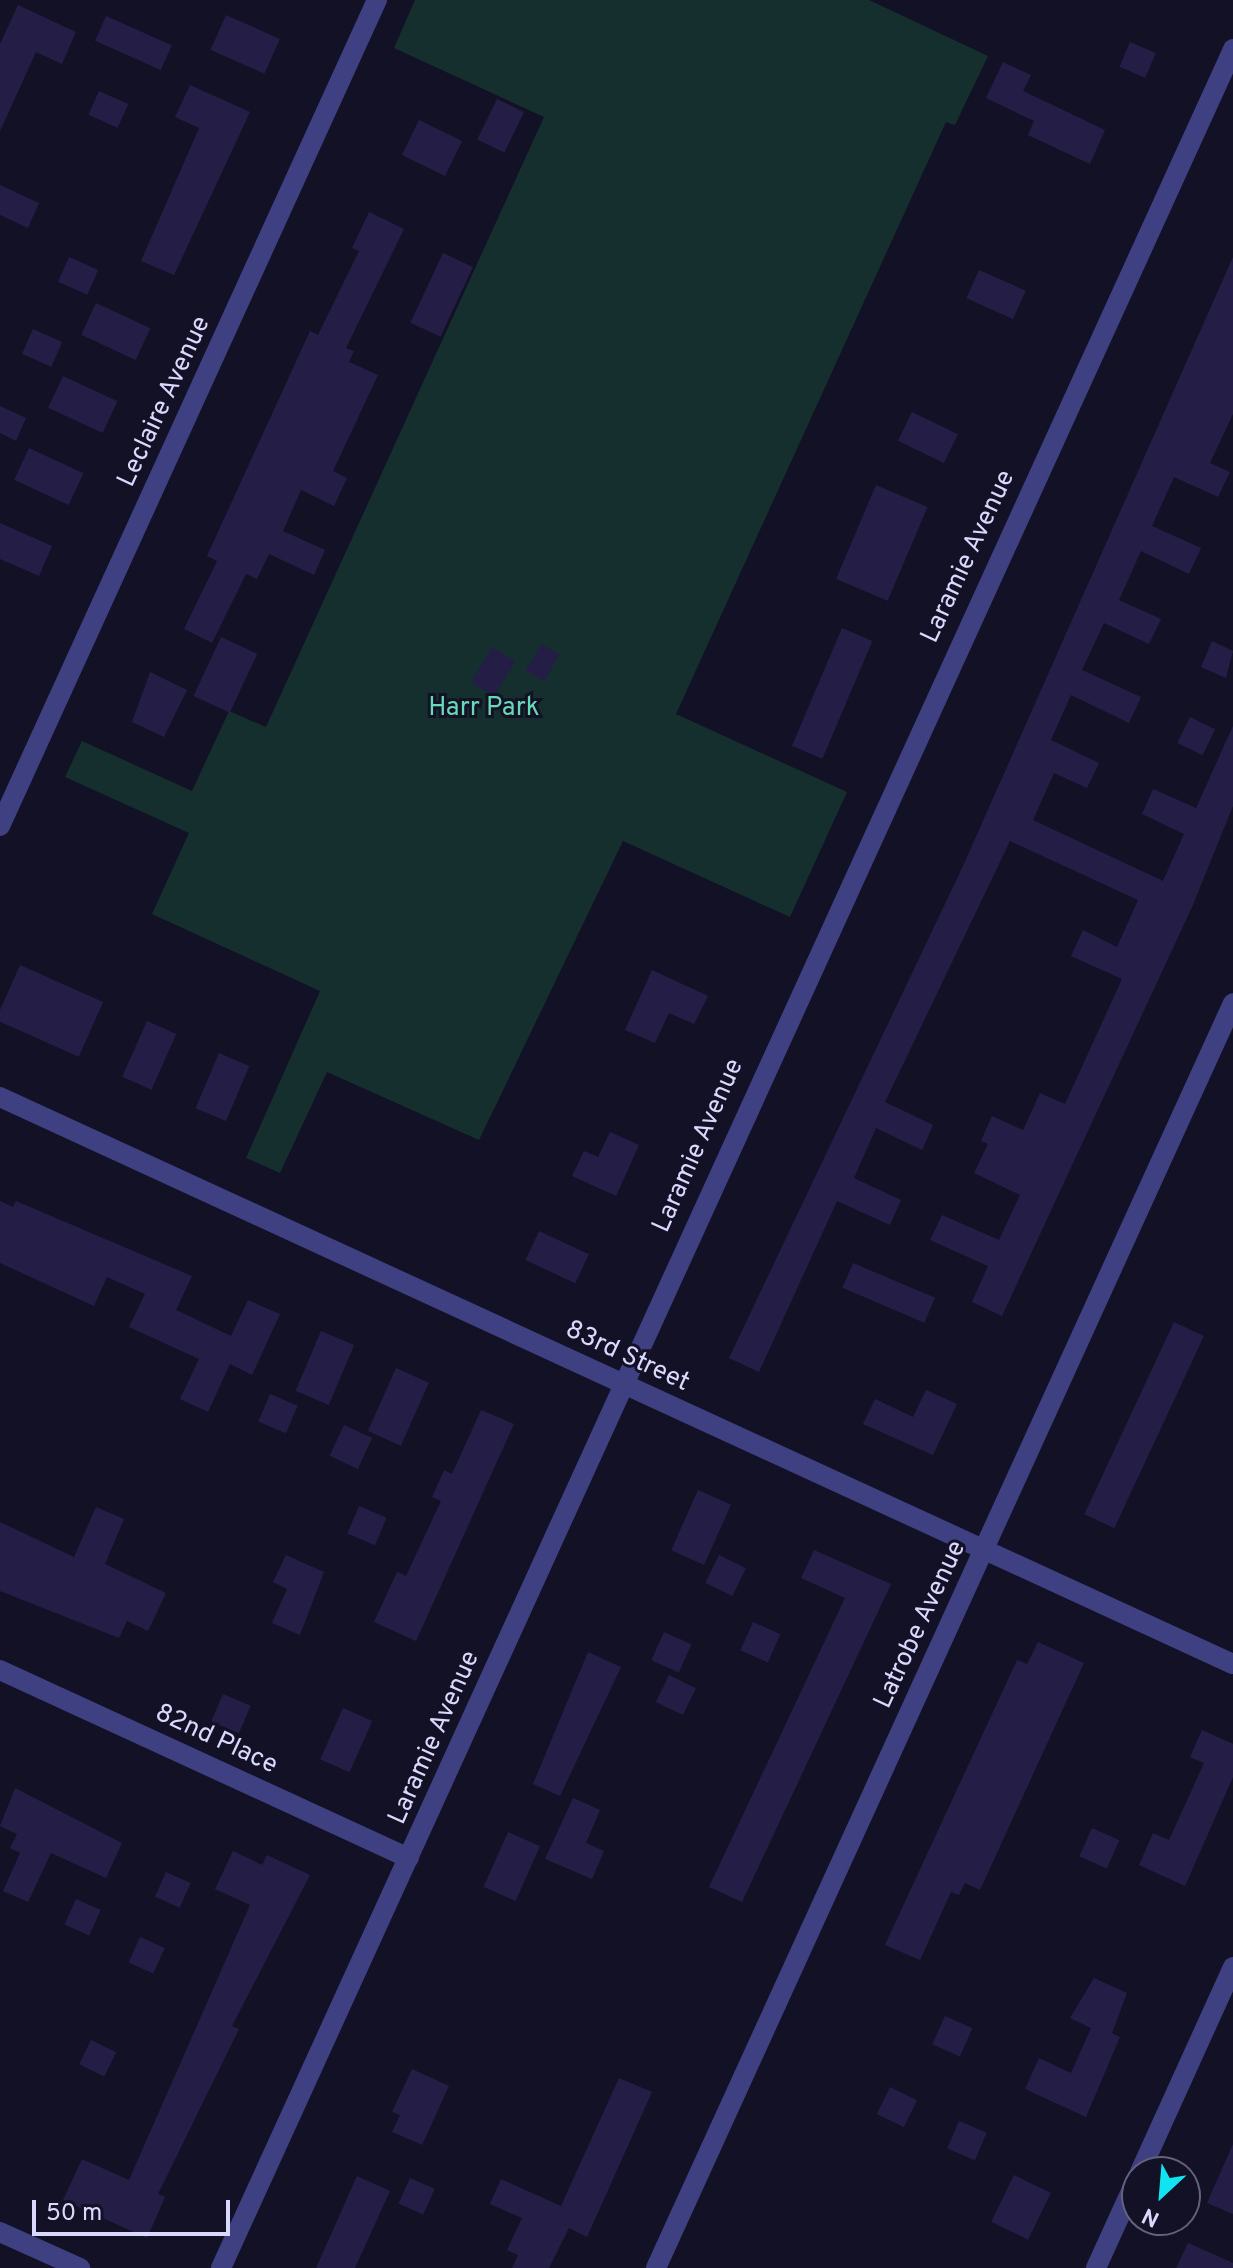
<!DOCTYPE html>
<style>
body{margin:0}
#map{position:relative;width:1233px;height:2268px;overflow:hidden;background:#131126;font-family:Overpass,sans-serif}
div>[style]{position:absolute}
.green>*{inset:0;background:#142f2d}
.building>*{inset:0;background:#241e46;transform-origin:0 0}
.minor>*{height:20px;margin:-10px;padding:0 10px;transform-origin:10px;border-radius:10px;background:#3f4082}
.tertiary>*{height:20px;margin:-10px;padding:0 10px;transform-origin:10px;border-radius:10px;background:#3f4082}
span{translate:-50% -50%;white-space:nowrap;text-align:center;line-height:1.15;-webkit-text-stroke:6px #131126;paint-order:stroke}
.street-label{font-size:26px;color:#dad8fd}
.park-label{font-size:26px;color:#68d9b7}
.north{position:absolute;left:1121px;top:2156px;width:80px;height:80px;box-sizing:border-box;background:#131126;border:2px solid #63617c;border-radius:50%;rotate:206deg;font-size:22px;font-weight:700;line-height:32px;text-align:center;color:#dad8fd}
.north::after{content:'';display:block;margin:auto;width:28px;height:36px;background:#11e4f0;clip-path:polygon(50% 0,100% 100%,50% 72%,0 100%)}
.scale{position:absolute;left:32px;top:2200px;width:198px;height:36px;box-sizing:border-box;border:4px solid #dad8fd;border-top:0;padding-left:10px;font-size:24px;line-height:28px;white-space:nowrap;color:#dad8fd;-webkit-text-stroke:6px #131126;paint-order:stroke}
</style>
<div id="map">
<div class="green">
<i style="clip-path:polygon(415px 0,869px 0,988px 56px,955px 125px,946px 122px,676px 714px,847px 792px,790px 917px,623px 841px,479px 1140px,327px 1072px,280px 1173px,246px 1158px,320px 991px,152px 914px,189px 833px,65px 777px,82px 741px,192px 791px,229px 711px,266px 727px,544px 117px,394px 48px)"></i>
</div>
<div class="building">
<i style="clip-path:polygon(18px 5px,76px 32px,62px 64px,36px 52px,0 131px,0 44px)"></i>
<i style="left:226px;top:15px;width:59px;height:38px;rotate:24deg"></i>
<i style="left:106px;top:16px;width:72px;height:27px;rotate:24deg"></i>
<i style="left:1130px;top:42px;width:28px;height:27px;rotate:23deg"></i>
<i style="clip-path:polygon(1003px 62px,1031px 75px,1023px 91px,1105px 130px,1090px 164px,1028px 135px,1034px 121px,986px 98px)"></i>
<i style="clip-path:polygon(190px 85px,250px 112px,174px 275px,141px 261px,199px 128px,175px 117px)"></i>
<i style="left:99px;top:91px;width:32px;height:26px;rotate:24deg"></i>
<i style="left:497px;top:99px;width:30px;height:45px;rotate:26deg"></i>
<i style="left:419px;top:120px;width:48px;height:39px;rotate:26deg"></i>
<i style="clip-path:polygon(0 185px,39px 203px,28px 228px,0 215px)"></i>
<i style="clip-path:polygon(369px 212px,404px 229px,346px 348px,354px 351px,349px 362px,378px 375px,333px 471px,347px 478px,334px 506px,301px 490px,283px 531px,325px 550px,314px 575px,269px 554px,257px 579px,246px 574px,212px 643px,184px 629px,217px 561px,207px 556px,310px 331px,318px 335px,359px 251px,352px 248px)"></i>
<i style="left:443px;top:253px;width:33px;height:77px;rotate:25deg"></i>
<i style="left:69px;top:257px;width:32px;height:27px;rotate:24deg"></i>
<i style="clip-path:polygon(1233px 257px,1233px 414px,1210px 463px,1230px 472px,1218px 497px,1174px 477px,1152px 526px,1201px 548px,1189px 574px,1141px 551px,1119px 600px,1161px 619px,1149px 644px,1104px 623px,1082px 670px,1141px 697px,1129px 723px,1071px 695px,1051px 740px,1099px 763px,1087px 788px,1054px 773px,1033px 820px,1163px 881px,1184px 834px,1142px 814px,1153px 789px,1196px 808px,1233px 726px,1233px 806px,1192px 907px,1002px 1316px,972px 1302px,988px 1266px,930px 1240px,942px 1215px,999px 1240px,1020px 1195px,974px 1173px,988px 1144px,981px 1141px,992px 1116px,1023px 1130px,1040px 1093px,1065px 1104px,1122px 979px,1071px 956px,1083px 930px,1117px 947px,1138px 900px,1010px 841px,885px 1102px,933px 1125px,922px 1150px,876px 1128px,854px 1178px,901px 1200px,890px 1225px,837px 1201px,759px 1372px,729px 1358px,963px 866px)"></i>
<i style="left:979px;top:270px;width:51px;height:31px;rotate:24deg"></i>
<i style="left:96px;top:303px;width:60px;height:35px;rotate:25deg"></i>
<i style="left:33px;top:329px;width:32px;height:27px;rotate:24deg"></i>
<i style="left:63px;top:376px;width:60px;height:35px;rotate:25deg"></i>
<i style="clip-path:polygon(0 406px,26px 418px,16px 441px,0 433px)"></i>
<i style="left:912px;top:412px;width:51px;height:32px;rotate:26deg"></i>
<i style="left:29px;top:448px;width:60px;height:35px;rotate:25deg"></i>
<i style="left:876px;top:485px;width:56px;height:102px;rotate:23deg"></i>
<i style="clip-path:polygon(0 523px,52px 546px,39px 576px,0 559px)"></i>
<i style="left:842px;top:628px;width:33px;height:128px;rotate:23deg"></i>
<i style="left:221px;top:637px;width:40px;height:65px;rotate:25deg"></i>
<i style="clip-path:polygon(1212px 641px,1233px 651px,1226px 678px,1201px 667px)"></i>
<i style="left:541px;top:644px;width:21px;height:31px;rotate:29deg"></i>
<i style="left:492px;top:647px;width:27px;height:41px;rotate:31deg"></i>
<i style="clip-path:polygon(150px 672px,187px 690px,164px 737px,132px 722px)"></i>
<i style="left:1190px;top:717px;width:28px;height:29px;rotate:26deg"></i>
<i style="left:20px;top:965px;width:91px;height:60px;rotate:24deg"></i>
<i style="clip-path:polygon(652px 970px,708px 996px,694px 1024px,669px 1013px,655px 1043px,625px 1030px)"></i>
<i style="left:147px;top:1021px;width:32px;height:61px;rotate:24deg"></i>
<i style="left:219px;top:1053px;width:33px;height:60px;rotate:23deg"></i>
<i style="clip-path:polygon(610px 1132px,639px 1145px,616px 1196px,572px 1176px,584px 1151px,598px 1157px)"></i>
<i style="clip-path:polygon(0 1201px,13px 1207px,16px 1201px,192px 1276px,176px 1310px,231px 1336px,248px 1300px,280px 1314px,252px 1375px,230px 1364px,208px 1412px,180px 1399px,199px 1359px,129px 1327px,145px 1294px,107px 1277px,94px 1306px,0 1263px)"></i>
<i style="left:539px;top:1231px;width:55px;height:32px;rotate:25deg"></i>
<i style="left:853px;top:1263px;width:89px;height:27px;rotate:23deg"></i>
<i style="left:1174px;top:1322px;width:33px;height:212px;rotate:25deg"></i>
<i style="left:321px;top:1331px;width:36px;height:65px;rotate:23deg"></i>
<i style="left:396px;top:1368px;width:36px;height:69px;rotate:24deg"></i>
<i style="clip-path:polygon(926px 1390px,957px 1404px,933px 1455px,863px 1424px,875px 1399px,913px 1417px)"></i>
<i style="left:270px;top:1394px;width:30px;height:30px;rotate:23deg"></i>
<i style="clip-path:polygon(481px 1410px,514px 1424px,416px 1641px,374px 1622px,397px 1572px,406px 1576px,441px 1501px,432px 1497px,444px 1470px,452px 1474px)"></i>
<i style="left:344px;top:1425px;width:31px;height:34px;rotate:25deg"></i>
<i style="left:698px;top:1490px;width:36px;height:66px;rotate:24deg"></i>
<i style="left:359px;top:1506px;width:30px;height:30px;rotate:23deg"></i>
<i style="clip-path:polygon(96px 1507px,124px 1519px,105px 1564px,166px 1593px,148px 1631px,127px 1621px,119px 1638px,0 1591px,0 1522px,74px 1557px)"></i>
<i style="clip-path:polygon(814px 1550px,891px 1584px,742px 1902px,709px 1887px,845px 1598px,801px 1578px)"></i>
<i style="clip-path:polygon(286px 1555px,324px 1572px,300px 1635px,272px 1623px,287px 1589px,273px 1582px)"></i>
<i style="left:719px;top:1555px;width:30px;height:31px;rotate:26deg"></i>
<i style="left:753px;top:1622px;width:30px;height:31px;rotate:24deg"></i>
<i style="left:664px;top:1632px;width:30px;height:31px;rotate:24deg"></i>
<i style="clip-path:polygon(1038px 1642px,1084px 1663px,980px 1890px,965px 1883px,959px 1895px,951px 1892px,920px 1960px,885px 1945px,1017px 1660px,1027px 1664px)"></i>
<i style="clip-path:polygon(588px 1652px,621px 1667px,560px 1796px,533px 1784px)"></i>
<i style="left:669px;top:1675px;width:30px;height:30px;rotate:26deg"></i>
<i style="left:223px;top:1694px;width:30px;height:30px;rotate:23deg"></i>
<i style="left:343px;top:1708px;width:32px;height:56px;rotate:24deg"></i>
<i style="clip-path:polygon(1202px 1730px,1233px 1744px,1233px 1777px,1185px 1886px,1139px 1865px,1153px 1833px,1169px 1840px,1204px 1763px,1190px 1757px)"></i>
<i style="clip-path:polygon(15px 1788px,122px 1843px,106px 1878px,51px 1853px,28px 1902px,3px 1891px,20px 1853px,10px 1848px,17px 1834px,0 1826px)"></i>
<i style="clip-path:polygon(573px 1798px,600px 1810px,586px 1843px,604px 1851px,592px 1879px,545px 1859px)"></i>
<i style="left:1092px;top:1828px;width:30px;height:31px;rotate:24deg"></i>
<i style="left:508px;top:1832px;width:35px;height:60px;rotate:24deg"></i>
<i style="clip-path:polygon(233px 1851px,262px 1865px,267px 1855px,310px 1875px,232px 2026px,239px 2029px,158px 2194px,165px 2197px,147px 2238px,63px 2200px,82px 2159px,129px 2180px,250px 1905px,215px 1889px)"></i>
<i style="left:166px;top:1872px;width:27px;height:27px;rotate:24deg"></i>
<i style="left:76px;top:1899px;width:27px;height:28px;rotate:24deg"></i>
<i style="left:140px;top:1937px;width:27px;height:28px;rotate:24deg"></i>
<i style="clip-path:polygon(1094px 1978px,1127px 1993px,1112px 2033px,1120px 2037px,1086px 2117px,1025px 2089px,1039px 2058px,1071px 2073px,1091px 2028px,1070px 2018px)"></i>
<i style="left:945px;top:2016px;width:30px;height:31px;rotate:24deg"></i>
<i style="left:91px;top:2040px;width:28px;height:27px;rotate:26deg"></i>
<i style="clip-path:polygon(412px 2069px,449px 2086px,422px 2145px,392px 2132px,400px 2115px,392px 2112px)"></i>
<i style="clip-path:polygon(619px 2078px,652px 2092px,587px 2237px,569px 2228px,549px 2268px,512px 2268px,518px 2255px,507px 2250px,522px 2218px,490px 2204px,501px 2179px,561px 2206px)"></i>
<i style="left:890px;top:2087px;width:30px;height:30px;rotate:26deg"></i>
<i style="left:959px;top:2121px;width:30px;height:30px;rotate:23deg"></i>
<i style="clip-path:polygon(1233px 2144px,1233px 2214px,1207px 2203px)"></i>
<i style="left:1014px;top:2175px;width:41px;height:52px;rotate:26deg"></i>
<i style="clip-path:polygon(357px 2176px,390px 2191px,355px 2268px,316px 2268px)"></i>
<i style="left:410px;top:2178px;width:27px;height:28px;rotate:24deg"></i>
<i style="clip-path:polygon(1188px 2243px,1233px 2263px,1233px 2268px,1176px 2268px)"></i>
</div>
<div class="minor">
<i style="left:0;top:826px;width:908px;rotate:-65.47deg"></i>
<i style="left:0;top:1670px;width:450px;rotate:24.7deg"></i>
<i style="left:1140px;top:2172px;width:225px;rotate:-65.6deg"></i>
<i style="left:0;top:2232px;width:88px;rotate:24.2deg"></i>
<i style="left:221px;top:2268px;width:2439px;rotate:-65.48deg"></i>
<i style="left:656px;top:2268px;width:1390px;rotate:-65.48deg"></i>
<i style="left:1096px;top:2268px;width:99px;rotate:-65.5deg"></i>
</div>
<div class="tertiary">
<i style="left:0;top:1097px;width:1357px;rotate:24.7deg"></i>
</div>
<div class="street-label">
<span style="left:165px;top:402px;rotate:-65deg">Leclaire Avenue</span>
<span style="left:969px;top:557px;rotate:-65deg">Laramie Avenue</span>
<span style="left:699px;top:1146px;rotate:-66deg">Laramie Avenue</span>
<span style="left:627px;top:1357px;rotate:25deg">83rd Street</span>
<span style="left:921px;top:1625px;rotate:-65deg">Latrobe Avenue</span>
<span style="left:435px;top:1738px;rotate:-66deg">Laramie Avenue</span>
<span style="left:216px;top:1740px;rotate:25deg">82nd Place</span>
</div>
<div class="park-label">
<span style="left:484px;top:709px">Harr Park</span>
</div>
<div class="north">N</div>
<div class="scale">50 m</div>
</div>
